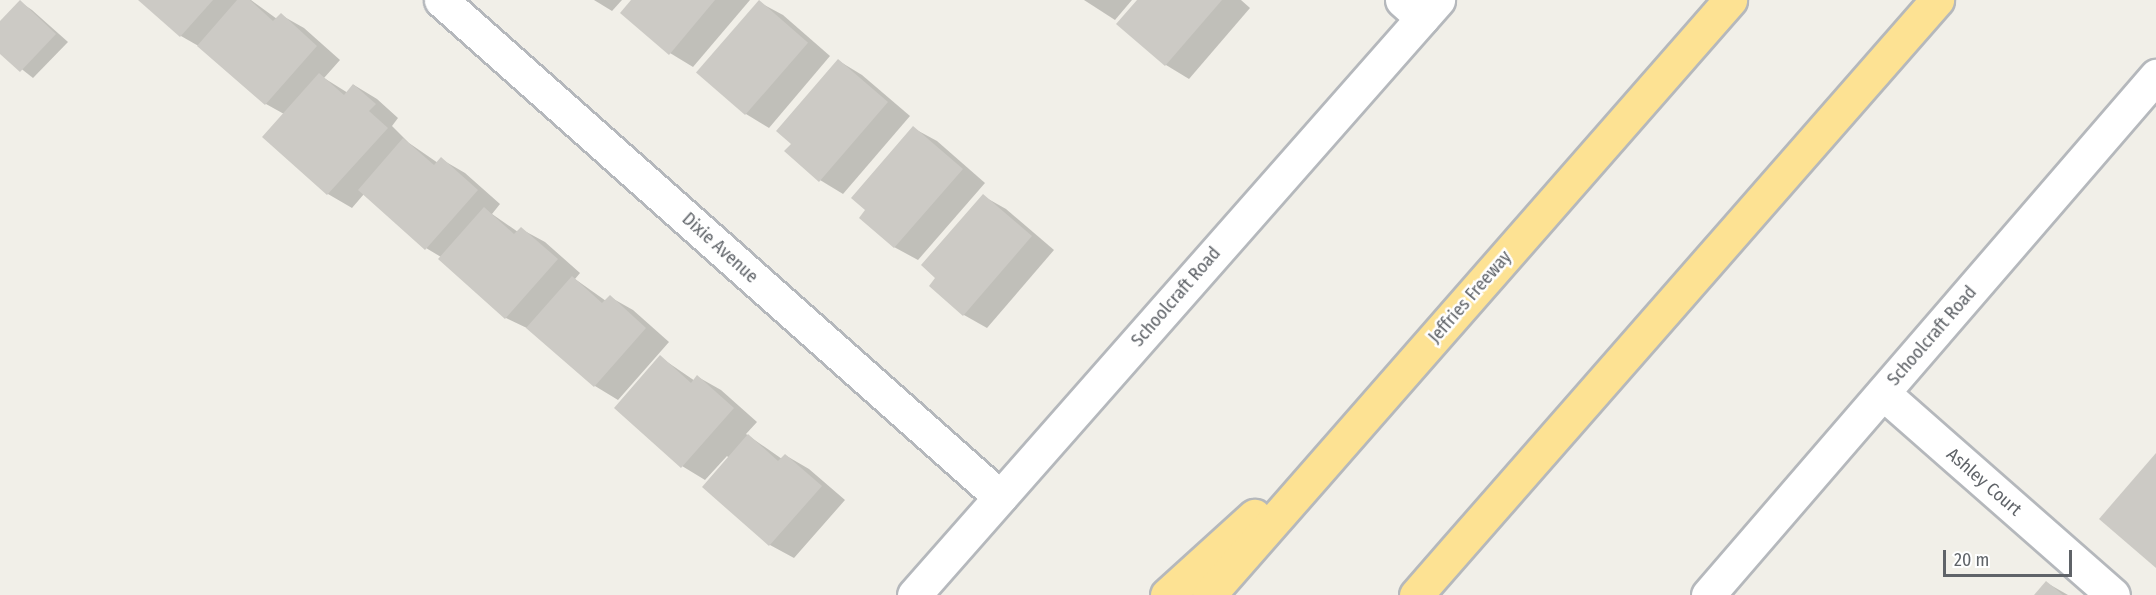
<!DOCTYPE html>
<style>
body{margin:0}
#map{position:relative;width:2156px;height:595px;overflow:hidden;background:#f1efe8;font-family:"Fira Sans Condensed",sans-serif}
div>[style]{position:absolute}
.shadow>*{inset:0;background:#0003}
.building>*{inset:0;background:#cccac5;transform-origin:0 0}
.roads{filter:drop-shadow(2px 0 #b5b8bc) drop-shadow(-2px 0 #b5b8bc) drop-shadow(0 2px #b5b8bc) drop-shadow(0 -2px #b5b8bc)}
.street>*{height:33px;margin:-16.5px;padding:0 16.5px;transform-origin:16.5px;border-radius:16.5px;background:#fff}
.secondary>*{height:33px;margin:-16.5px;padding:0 16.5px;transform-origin:16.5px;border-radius:16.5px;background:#fff}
.highway>*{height:33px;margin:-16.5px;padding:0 16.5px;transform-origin:16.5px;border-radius:16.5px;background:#fde293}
span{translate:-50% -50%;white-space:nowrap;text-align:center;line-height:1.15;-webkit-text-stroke:5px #fff;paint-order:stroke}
.street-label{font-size:18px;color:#5f6368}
.scale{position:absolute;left:1943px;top:550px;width:129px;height:27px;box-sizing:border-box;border:3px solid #5f6368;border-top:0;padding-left:8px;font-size:18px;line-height:21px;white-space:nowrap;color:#5f6368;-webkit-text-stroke:4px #fff;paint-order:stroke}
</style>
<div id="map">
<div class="shadow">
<i style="clip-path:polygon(141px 0,251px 0,277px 19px,281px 15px,304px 28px,340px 60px,324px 78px,348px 93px,354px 85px,377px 99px,398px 118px,392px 126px,409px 143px,438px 163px,441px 159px,465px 173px,500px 204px,492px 214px,518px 232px,521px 229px,545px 242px,580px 273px,575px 279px,606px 301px,610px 297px,633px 310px,669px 342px,618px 400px,595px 386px,531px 330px,506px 318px,441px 257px,426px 248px,364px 194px,352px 208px,328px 194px,264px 136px,284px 114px,266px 104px,202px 48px,181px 36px)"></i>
<i style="clip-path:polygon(594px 0,622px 0,612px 11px)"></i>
<i style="clip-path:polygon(633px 0,750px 0,693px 67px,670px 53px)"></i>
<i style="clip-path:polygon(1084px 0,1132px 0,1115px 20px)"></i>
<i style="clip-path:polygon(1139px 0,1241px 0,1250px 8px,1189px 79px,1166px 65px)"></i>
<i style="clip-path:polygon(20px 2px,32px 10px,68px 42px,33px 78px,0 52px,0 24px)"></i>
<i style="clip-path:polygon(759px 2px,783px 15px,830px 56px,769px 128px,746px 114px,698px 73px)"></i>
<i style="clip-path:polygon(839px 61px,862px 75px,910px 116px,843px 194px,820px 180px,793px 144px)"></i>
<i style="clip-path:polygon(913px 128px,937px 141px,985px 183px,918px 260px,894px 247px)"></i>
<i style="clip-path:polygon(983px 196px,1006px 209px,1054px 250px,987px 328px,964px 315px,931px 286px)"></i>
<i style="clip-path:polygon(660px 357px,695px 381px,698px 377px,721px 390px,757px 422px,746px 434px,782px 459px,785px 455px,809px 469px,845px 500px,794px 558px,770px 545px,704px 486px,729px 458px,727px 456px,705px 480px,682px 466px)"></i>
<i style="clip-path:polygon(2047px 583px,2068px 595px,2036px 595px)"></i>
</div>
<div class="building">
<i style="clip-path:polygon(20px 0,56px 34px,20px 72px,0 54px,0 21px)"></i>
<i style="clip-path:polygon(138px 0,213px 0,180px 37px)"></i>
<i style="clip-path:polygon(237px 0,250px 0,273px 21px,281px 13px,317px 46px,265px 105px,197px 46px)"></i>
<i style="clip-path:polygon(631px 0,715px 0,669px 55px,620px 13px)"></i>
<i style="left:759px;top:0;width:65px;height:96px;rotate:41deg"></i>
<i style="clip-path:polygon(1137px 0,1222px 0,1165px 66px,1116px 24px)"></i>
<i style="clip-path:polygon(838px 59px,888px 102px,819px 182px,784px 151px,791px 144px,776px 131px)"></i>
<i style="clip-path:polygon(319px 73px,344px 95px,353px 84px,376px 104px,369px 111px,388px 128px,327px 195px,262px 137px)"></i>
<i style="clip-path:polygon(913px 126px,963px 169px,894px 248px,859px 218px,865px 210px,851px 198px)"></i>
<i style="clip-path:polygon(403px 138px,434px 165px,441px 157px,478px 190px,425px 250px,358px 190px)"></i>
<i style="clip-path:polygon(983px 194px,1032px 236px,963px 316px,929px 286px,935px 278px,921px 265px)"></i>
<i style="clip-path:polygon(484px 207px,514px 234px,521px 227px,558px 259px,505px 319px,438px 259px)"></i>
<i style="clip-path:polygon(572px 276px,602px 303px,610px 295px,646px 328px,594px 387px,526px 328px)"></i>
<i style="clip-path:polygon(660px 355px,691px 383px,697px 375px,734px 408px,681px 468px,614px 408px)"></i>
<i style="clip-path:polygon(748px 434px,778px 461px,785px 454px,822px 486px,769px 546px,702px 487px)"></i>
<i style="clip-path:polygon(2156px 453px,2156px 568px,2099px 519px)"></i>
<i style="clip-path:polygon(2046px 581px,2063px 595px,2034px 595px)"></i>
</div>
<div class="roads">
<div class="street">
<i style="left:441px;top:0;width:748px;rotate:41.64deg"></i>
<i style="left:1402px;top:0;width:27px;rotate:42deg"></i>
<i style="left:1883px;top:393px;width:306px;rotate:41.3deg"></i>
</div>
<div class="secondary">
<i style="left:914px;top:595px;width:793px;rotate:-48.63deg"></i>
<i style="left:1708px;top:595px;width:686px;rotate:-49.2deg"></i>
</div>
<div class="highway">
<i style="left:1167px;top:595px;width:118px;rotate:-42.2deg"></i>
<i style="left:1209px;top:595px;width:791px;rotate:-48.79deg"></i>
<i style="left:1416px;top:595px;width:791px;rotate:-48.79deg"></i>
</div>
</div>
<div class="street-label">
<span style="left:720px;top:248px;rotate:42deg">Dixie Avenue</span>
<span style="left:1176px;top:297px;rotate:-49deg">Schoolcraft Road</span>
<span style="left:1470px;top:297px;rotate:-49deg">Jeffries Freeway</span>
<span style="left:1932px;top:336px;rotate:-49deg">Schoolcraft Road</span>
<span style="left:1984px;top:482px;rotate:41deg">Ashley Court</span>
</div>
<div class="scale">20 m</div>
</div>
